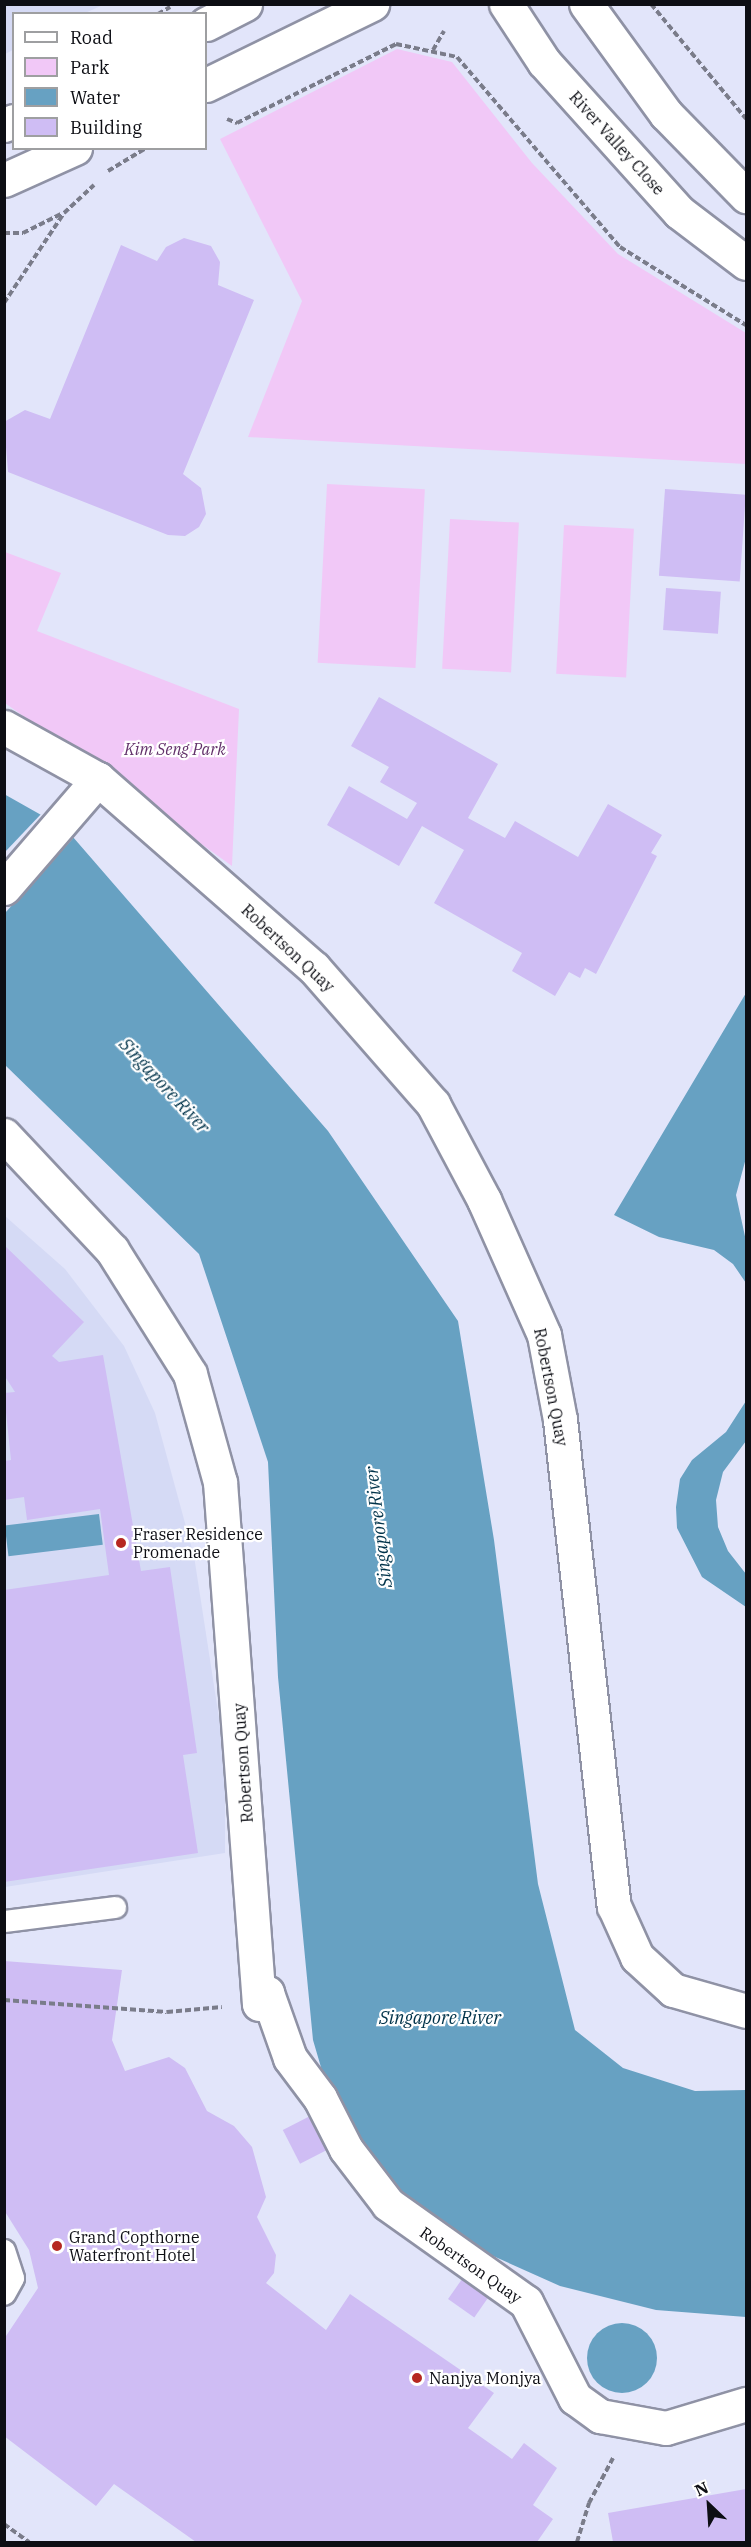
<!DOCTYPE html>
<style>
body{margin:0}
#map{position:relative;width:751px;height:2547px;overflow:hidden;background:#e2e5fa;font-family:"IBM Plex Serif",serif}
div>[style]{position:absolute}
.built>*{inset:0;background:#d5daf5}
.green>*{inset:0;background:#f1c8f7;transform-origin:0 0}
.water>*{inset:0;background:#67a1c2;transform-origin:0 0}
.round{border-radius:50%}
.pier>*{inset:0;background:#e2e5fa}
.building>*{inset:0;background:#cfbdf4;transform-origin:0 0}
.path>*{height:4px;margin-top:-2px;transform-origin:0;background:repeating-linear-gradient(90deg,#7a7c8a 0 6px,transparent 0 9px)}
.roads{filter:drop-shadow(2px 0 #8f92a5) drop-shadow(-2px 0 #8f92a5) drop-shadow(0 2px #8f92a5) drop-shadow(0 -2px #8f92a5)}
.lane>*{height:21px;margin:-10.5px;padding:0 10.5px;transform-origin:10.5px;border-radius:10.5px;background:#fff}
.street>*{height:33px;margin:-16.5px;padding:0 16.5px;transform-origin:16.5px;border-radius:16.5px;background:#fff}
.secondary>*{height:33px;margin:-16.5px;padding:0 16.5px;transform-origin:16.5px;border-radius:16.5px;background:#fff}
.dots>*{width:16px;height:16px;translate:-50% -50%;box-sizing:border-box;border:3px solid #fff;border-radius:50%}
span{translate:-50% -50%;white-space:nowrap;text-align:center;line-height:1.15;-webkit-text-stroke:4.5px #fff;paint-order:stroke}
.street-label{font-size:16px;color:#0d0e14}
.park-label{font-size:16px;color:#62316a;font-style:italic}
.poi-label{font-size:16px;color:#0d0e14}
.left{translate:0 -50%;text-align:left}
.water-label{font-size:18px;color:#00334a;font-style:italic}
.frame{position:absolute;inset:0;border:6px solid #0d0e14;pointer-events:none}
.legend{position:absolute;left:12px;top:12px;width:195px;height:138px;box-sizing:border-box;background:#fff;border:2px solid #9e9fa1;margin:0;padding:8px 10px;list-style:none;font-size:18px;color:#0d0e14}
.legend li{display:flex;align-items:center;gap:12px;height:30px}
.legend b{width:30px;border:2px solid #9e9fa1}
.north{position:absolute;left:679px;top:2475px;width:60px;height:60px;-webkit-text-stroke:4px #fff;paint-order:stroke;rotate:335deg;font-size:16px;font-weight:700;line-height:24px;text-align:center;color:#0d0e14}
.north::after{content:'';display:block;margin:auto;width:21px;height:27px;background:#0d0e14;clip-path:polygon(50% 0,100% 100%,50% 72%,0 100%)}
</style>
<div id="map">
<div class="built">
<i style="clip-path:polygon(5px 4px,103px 4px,103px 5px,85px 13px,14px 14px,13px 50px,5px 54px)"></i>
<i style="clip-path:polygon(5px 1216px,65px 1269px,124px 1346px,155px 1413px,194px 1556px,225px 1757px,225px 1853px,5px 1887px)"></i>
</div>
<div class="green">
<i style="clip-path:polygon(397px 49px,452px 62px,532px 163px,618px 254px,746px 333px,746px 464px,248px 437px,302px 301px,220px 139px)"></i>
<i style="left:327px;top:484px;width:98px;height:179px;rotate:3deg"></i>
<i style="left:450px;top:519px;width:69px;height:150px;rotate:3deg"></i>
<i style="left:564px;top:525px;width:70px;height:149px;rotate:3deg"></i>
<i style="clip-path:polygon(5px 552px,61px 573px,37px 631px,239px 709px,232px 866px,5px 703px)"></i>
</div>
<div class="water">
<i style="clip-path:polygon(4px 794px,66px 829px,328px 1131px,458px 1321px,494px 1540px,538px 1884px,575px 2030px,623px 2068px,695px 2091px,746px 2090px,746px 2317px,656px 2310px,560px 2286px,473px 2247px,387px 2180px,330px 2098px,313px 2040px,278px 1677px,268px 1462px,199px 1254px,5px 1065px)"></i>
<i style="clip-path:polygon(746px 993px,746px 1158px,736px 1195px,746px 1241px,746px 1283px,733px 1264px,714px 1250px,659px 1237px,614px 1215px)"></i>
<i style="clip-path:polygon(746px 1401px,746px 1441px,723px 1472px,716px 1500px,718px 1527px,728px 1551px,746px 1574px,746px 1607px,702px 1577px,677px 1528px,676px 1507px,680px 1479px,692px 1460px,726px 1432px)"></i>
<i style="left:99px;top:1514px;width:31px;height:95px;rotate:83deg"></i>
<i class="round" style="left:587px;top:2323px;width:70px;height:70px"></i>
</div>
<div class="pier">
<i style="clip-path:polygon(43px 812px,76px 835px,5px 913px,5px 852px)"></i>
</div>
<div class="building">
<i style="clip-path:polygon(184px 238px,211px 246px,220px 262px,218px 285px,254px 300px,183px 474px,201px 488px,206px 514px,199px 527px,185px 536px,168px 535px,8px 472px,4px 422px,25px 410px,50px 419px,121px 245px,157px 261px,166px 247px)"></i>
<i style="left:665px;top:489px;width:81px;height:87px;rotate:4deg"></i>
<i style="left:666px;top:588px;width:55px;height:42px;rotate:4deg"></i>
<i style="clip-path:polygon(379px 697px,498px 764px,468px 818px,505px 838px,515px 821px,578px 857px,608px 804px,662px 835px,651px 853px,657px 856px,596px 974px,585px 968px,580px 978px,569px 972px,555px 996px,512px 971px,522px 953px,434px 903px,464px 850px,422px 826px,399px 866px,327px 825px,349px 786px,407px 819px,417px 803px,380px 782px,389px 767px,351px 746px)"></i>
<i style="clip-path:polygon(4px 1245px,84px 1322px,52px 1356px,59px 1362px,103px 1355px,141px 1571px,170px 1567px,197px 1753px,183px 1755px,198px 1853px,4px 1882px,4px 1590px,109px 1575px,100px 1509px,27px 1520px,24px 1497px,4px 1500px,4px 1461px,11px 1460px,4px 1393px,15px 1392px,4px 1375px)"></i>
<i style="clip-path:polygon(4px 1961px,122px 1970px,112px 2040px,125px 2071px,169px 2057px,185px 2068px,207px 2111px,234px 2126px,252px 2147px,266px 2197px,257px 2217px,276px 2255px,274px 2273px,266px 2283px,326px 2330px,350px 2294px,494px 2393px,468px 2428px,512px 2459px,524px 2443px,557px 2468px,533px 2505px,553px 2519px,537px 2542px,196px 2542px,114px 2484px,96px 2506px,4px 2436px,4px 2339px,38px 2288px,29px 2250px,4px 2210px)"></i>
<i style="left:314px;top:2114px;width:38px;height:35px;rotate:63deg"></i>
<i style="left:467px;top:2272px;width:32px;height:33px;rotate:35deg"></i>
<i style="clip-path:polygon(746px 2489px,746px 2542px,613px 2542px,608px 2513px)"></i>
</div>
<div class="path">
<i style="left:651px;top:4px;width:149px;rotate:50.4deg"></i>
<i style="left:158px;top:14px;width:14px;rotate:-30deg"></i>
<i style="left:433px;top:50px;width:22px;rotate:-60deg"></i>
<i style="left:227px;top:119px;width:11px;rotate:22deg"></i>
<i style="left:237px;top:123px;width:178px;rotate:-26.4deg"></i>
<i style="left:396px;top:44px;width:62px;rotate:12deg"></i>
<i style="left:457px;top:57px;width:250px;rotate:49.4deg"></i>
<i style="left:620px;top:247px;width:148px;rotate:31.8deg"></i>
<i style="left:108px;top:171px;width:44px;rotate:-31.2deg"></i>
<i style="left:4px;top:233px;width:19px"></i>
<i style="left:23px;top:233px;width:45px;rotate:-26.6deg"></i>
<i style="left:4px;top:303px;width:108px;rotate:-56.3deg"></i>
<i style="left:64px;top:213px;width:41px;rotate:-43deg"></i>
<i style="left:4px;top:2000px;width:163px;rotate:4.2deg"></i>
<i style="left:167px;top:2012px;width:55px;rotate:-5.2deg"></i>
<i style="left:4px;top:2524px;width:31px;rotate:36deg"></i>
<i style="left:577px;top:2542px;width:41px;rotate:-72.9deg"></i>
<i style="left:589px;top:2503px;width:51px;rotate:-61.9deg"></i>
</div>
<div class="roads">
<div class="lane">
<i style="left:4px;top:1921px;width:112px;rotate:-7.2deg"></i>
<i style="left:4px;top:2250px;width:29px;rotate:72deg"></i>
<i style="left:13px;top:2278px;width:18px;rotate:119deg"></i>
</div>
<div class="street">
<i style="left:206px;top:24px;width:44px;rotate:-27.1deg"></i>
<i style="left:206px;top:85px;width:185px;rotate:-26deg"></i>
<i style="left:4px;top:125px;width:11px;rotate:-22deg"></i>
<i style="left:4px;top:180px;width:78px;rotate:-24.3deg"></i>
<i style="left:4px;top:727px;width:107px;rotate:29deg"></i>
<i style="left:98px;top:779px;width:287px;rotate:41.2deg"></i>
<i style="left:314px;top:968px;width:181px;rotate:48.8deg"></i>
<i style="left:433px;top:1104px;width:109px;rotate:62deg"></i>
<i style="left:484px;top:1200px;width:148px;rotate:66deg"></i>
<i style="left:544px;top:1335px;width:86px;rotate:79.3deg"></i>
<i style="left:560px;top:1420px;width:489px;rotate:83.7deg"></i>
<i style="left:614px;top:1906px;width:56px;rotate:65.7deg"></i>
<i style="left:637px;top:1957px;width:49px;rotate:42.5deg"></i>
<i style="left:673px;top:1990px;width:76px;rotate:16deg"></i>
<i style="left:4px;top:888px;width:144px;rotate:-49.2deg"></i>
<i style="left:4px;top:1135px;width:158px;rotate:46.8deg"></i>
<i style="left:112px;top:1250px;width:146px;rotate:57.8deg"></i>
<i style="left:190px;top:1374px;width:112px;rotate:74.5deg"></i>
<i style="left:220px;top:1482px;width:523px;rotate:85.73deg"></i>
<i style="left:259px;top:2004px;width:14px;rotate:-54deg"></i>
<i style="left:267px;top:1993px;width:69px;rotate:70.5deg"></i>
<i style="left:290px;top:2058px;width:50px;rotate:53.1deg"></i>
<i style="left:320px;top:2098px;width:57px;rotate:63deg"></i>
<i style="left:346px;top:2149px;width:69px;rotate:52.6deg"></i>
<i style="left:388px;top:2204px;width:169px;rotate:35.4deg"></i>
<i style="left:526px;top:2302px;width:108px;rotate:63deg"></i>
<i style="left:575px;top:2398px;width:31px;rotate:36deg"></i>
<i style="left:600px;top:2416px;width:67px;rotate:10.3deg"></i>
<i style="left:666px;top:2428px;width:84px;rotate:-16.7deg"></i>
</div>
<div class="secondary">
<i style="left:506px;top:4px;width:69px;rotate:56.8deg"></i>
<i style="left:544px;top:62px;width:202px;rotate:48deg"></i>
<i style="left:679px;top:212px;width:84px;rotate:37.3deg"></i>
<i style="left:586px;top:4px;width:136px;rotate:54deg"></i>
<i style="left:666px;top:114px;width:115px;rotate:45.7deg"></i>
</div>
</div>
<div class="dots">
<i style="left:121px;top:1543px;background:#b62721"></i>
<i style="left:57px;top:2246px;background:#b62721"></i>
<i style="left:417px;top:2378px;background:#b62721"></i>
</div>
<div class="street-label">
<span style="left:617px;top:143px;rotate:48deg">River Valley Close</span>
<span style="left:288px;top:948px;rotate:43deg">Robertson Quay</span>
<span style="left:551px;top:1387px;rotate:79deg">Robertson Quay</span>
<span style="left:243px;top:1763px;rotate:-94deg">Robertson Quay</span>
<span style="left:471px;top:2265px;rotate:35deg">Robertson Quay</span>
</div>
<div class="park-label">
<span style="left:175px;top:749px">Kim Seng Park</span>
</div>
<div class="poi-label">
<span class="left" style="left:133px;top:1543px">Fraser Residence<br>Promenade</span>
<span class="left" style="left:69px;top:2246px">Grand Copthorne<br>Waterfront Hotel</span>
<span class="left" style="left:429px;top:2378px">Nanjya Monjya</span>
</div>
<div class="water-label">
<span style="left:164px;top:1086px;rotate:47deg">Singapore River</span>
<span style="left:379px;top:1527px;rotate:-97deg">Singapore River</span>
<span style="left:440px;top:2018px">Singapore River</span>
</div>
<div class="frame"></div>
<ul class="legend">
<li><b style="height:8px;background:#fff"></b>Road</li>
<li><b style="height:16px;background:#f1c8f7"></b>Park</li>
<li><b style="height:16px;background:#67a1c2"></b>Water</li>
<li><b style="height:16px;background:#cfbdf4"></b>Building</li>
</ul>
<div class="north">N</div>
</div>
